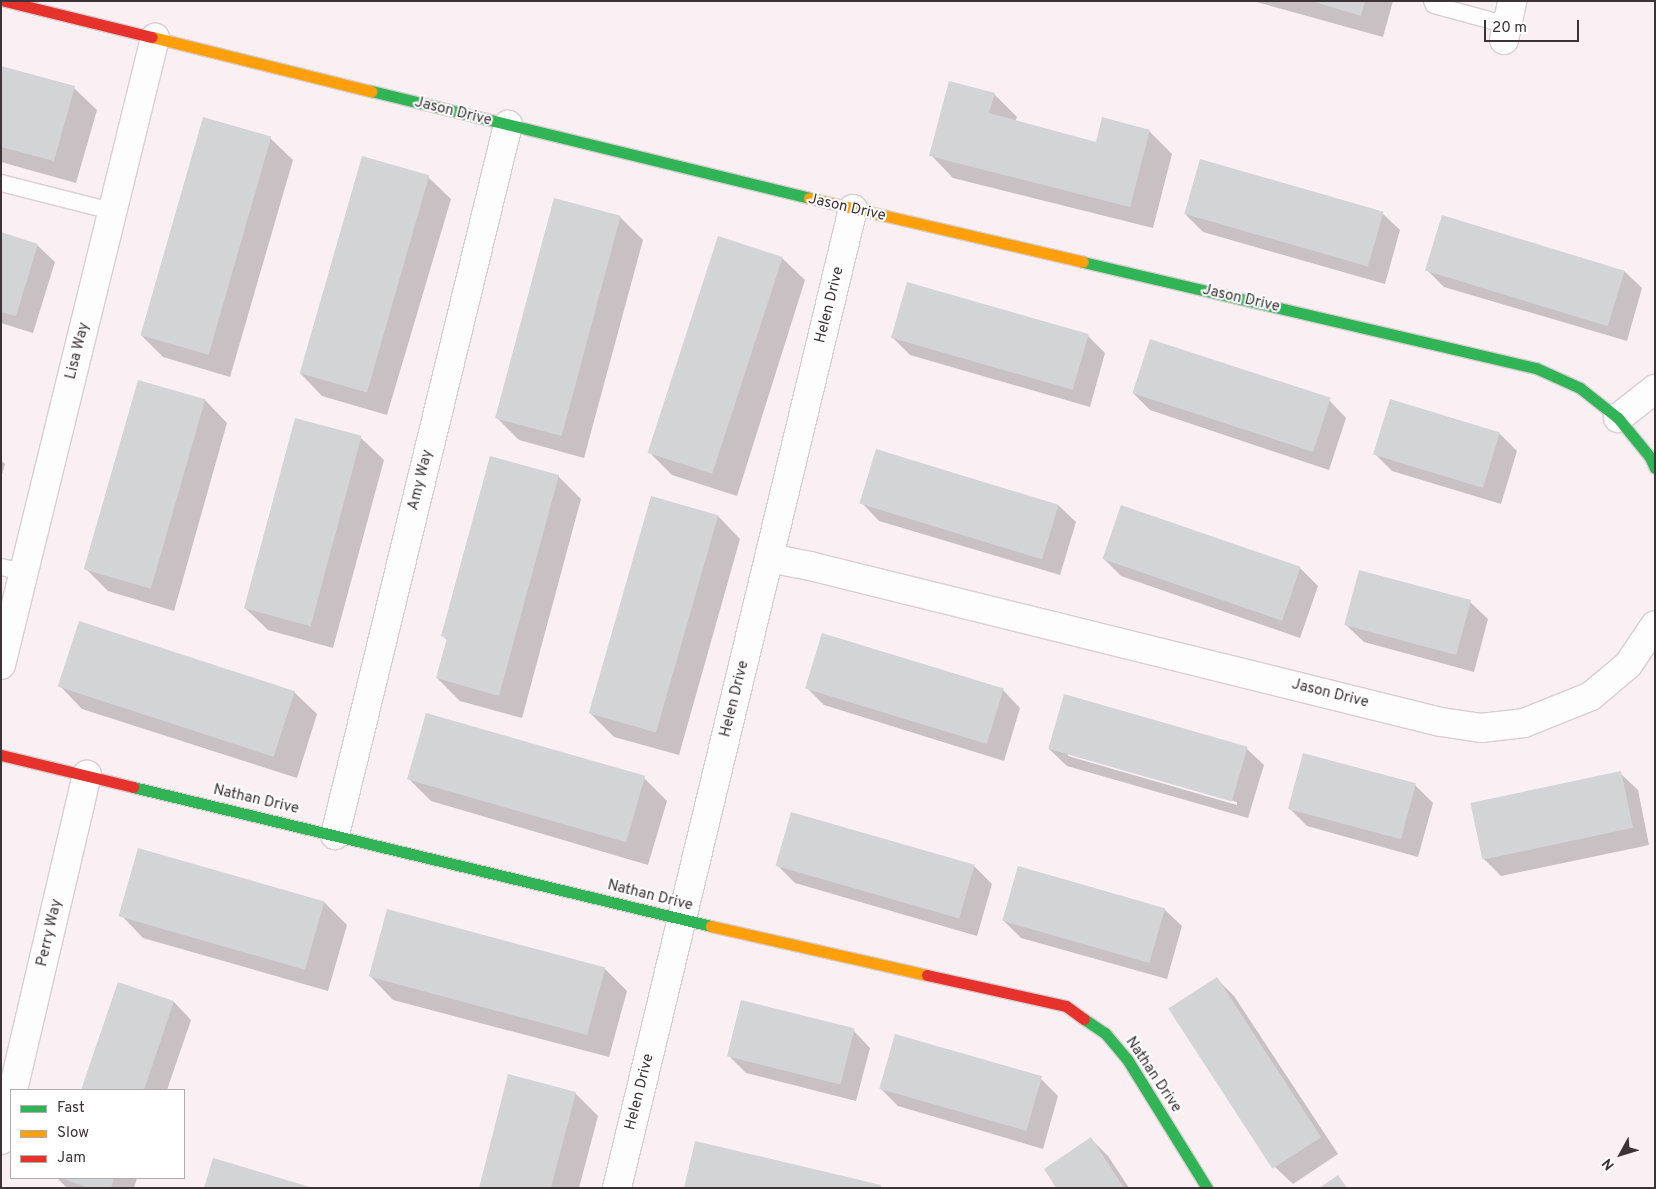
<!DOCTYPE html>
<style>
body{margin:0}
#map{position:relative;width:1656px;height:1189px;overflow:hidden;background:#faf0f4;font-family:Overpass,sans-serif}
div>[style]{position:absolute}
.shadow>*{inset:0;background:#0003}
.building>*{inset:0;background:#d2d4d6;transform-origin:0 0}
.roads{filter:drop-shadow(1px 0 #d8ced2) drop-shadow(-1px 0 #d8ced2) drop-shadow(0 1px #d8ced2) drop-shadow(0 -1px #d8ced2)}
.lane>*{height:16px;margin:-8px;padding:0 8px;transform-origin:8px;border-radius:8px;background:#fefdfd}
.street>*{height:28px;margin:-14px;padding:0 14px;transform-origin:14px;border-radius:14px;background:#fefdfd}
.fast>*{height:11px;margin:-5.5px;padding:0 5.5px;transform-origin:5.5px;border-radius:5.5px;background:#30b455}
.slow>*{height:11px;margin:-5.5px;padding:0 5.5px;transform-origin:5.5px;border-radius:5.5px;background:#ff9f0a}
.jam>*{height:11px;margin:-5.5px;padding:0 5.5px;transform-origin:5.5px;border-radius:5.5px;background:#e5322d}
span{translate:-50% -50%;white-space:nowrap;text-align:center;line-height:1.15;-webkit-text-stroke:4px #fff;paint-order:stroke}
.street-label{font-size:15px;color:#3d3236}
.frame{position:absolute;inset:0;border:2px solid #3d3236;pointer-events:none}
.legend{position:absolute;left:10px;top:1089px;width:175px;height:90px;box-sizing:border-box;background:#fff;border:1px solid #b1adaf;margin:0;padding:6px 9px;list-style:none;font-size:15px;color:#3d3236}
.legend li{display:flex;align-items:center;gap:10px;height:25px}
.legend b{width:25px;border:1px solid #b1adaf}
.north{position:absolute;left:1596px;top:1129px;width:50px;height:50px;-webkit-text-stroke:4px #fff;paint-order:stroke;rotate:231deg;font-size:14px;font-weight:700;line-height:20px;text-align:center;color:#3d3236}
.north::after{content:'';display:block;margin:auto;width:18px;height:22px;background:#3d3236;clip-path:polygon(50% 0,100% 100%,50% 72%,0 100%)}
.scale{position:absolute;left:1484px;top:20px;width:95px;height:22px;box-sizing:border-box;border:2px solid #3d3236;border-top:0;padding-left:6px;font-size:15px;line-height:18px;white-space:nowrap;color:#3d3236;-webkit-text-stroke:4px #fff;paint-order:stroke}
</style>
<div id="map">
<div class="shadow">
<i style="clip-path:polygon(1253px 1px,1393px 1px,1383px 37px)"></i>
<i style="clip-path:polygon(1px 67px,74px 88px,97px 110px,76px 183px,1px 162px)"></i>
<i style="clip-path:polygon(994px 94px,1017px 117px,1015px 122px,1097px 144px,1149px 131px,1172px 154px,1153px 228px,953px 178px,931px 155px)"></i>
<i style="clip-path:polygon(270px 138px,293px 160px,230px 377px,163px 357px,141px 335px)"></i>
<i style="clip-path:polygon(428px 177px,451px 199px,387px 415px,322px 396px,300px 373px)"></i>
<i style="clip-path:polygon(1382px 213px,1400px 230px,1385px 284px,1203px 232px,1185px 214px)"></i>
<i style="clip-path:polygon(620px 217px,643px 240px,584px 458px,519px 440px,496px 417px)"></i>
<i style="clip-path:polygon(1px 234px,37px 245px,55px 262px,33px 333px,1px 323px)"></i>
<i style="clip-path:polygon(782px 258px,805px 280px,737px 496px,672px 475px,650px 453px)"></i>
<i style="clip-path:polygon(1427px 270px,1624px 271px,1642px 288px,1627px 341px,1444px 287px)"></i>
<i style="clip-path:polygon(1088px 336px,1105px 353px,1090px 407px,910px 355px,892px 337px)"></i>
<i style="clip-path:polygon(139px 382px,205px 400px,227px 423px,174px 611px,108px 591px,86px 569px)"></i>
<i style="clip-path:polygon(1133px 393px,1329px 400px,1346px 418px,1329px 470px,1150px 410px)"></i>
<i style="clip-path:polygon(1500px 434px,1517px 451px,1501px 504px,1392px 471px,1375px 454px)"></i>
<i style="clip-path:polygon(361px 438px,384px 460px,333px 648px,268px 630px,245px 608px)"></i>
<i style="clip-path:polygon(1px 460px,5px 464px,1px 478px)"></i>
<i style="clip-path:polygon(558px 476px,581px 499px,522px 718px,460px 701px,437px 678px,447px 640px,443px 636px)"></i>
<i style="clip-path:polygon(652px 497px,718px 516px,740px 539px,679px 755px,614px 737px,591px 714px)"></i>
<i style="clip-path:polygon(862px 503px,1058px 505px,1076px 522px,1060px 575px,879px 521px)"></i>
<i style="clip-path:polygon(1104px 559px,1300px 568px,1318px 586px,1300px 638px,1121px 576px)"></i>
<i style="clip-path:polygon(1470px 602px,1488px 619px,1474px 672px,1364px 642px,1346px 625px)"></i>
<i style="clip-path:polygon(60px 686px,294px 692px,317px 714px,297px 778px,82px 709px)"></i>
<i style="clip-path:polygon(807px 688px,1003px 690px,1020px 708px,1004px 761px,824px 705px)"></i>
<i style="clip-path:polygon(evenodd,1246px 748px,1264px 765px,1248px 818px,1067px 766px,1049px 749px,1246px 748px,1068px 754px,1237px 802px,1237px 805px,1068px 756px,1068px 754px)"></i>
<i style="clip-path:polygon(1620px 773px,1638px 790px,1649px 845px,1501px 876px,1484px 859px)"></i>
<i style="clip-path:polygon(644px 778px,667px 801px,648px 865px,431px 801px,409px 779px)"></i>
<i style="clip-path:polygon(1415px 785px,1433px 803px,1418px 857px,1307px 826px,1289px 808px)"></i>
<i style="clip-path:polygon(777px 865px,974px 866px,992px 884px,977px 936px,795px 883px)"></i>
<i style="clip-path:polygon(324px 902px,347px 925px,328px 991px,143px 938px,121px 915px)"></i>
<i style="clip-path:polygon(1164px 909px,1182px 926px,1167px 979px,1021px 938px,1004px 921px)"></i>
<i style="clip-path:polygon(604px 968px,627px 991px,609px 1057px,393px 1000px,371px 977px)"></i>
<i style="clip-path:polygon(1217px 979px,1234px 996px,1338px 1154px,1293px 1184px,1275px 1167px,1171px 1009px)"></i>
<i style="clip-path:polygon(118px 983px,174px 1002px,191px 1020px,167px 1090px,82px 1090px)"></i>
<i style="clip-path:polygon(853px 1030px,870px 1048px,856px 1101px,746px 1073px,728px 1055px)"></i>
<i style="clip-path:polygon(1041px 1079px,1058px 1096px,1043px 1149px,898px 1106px,880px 1088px)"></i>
<i style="clip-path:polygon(575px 1093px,598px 1116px,579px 1188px,480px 1188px)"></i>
<i style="clip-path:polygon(1091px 1139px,1108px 1156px,1129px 1188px,1057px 1188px)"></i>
<i style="clip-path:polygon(57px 1178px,137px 1178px,134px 1188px,67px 1188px)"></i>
</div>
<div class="building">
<i style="clip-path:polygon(1311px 1px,1365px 1px,1361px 16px)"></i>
<i style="clip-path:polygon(1px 66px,75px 86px,54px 161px,1px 147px)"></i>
<i style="clip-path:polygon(949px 81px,995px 93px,989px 113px,1096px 142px,1102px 117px,1150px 130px,1130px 207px,929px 156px)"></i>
<i style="left:203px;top:117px;width:71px;height:227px;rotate:16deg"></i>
<i style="left:362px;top:156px;width:70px;height:226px;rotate:16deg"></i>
<i style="left:1200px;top:159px;width:191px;height:57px;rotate:16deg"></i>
<i style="left:554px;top:198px;width:69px;height:228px;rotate:15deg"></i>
<i style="left:1442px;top:215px;width:191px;height:58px;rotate:17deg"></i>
<i style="clip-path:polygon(1px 232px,38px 244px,16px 316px,1px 312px)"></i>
<i style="left:718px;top:236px;width:68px;height:228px;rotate:18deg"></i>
<i style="left:907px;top:282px;width:189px;height:58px;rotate:16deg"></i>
<i style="left:1150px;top:339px;width:190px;height:57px;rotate:18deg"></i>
<i style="left:138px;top:380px;width:70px;height:197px;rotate:16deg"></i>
<i style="left:1390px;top:399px;width:115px;height:58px;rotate:17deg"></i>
<i style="left:295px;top:418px;width:69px;height:197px;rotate:15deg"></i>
<i style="left:876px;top:449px;width:191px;height:57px;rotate:17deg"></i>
<i style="clip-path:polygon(490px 456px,559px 475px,499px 696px,436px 678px,447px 638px,441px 636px)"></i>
<i style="left:651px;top:496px;width:70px;height:226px;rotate:16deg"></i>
<i style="left:1121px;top:505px;width:190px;height:57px;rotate:19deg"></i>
<i style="left:1359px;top:570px;width:116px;height:57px;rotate:15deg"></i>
<i style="left:79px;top:621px;width:227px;height:69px;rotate:18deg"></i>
<i style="left:822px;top:633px;width:190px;height:58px;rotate:17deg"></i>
<i style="left:1064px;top:694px;width:191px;height:57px;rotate:16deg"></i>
<i style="left:426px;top:713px;width:228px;height:69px;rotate:16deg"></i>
<i style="left:1303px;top:753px;width:117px;height:58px;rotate:15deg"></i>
<i style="left:1621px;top:771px;width:58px;height:154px;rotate:78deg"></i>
<i style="left:791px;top:812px;width:191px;height:56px;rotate:16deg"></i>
<i style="left:138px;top:848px;width:194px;height:71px;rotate:16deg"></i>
<i style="left:1018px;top:866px;width:153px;height:57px;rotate:16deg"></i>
<i style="left:387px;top:909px;width:226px;height:70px;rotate:15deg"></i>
<i style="left:1217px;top:977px;width:191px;height:58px;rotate:57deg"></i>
<i style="clip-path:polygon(118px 982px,174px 1001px,144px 1090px,81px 1090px)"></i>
<i style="left:741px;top:1000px;width:117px;height:58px;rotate:14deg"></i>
<i style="left:895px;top:1034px;width:153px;height:57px;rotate:16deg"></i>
<i style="clip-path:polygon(508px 1074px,576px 1092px,551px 1188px,479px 1188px)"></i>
<i style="clip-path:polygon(1091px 1137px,1124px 1188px,1056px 1188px,1044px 1169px)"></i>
<i style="clip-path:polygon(695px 1141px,881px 1185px,881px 1188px,684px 1188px)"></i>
<i style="clip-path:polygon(213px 1158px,310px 1187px,310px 1188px,204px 1188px)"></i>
<i style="clip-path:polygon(1338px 1175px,1347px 1188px,1319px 1188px)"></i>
<i style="clip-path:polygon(61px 1178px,114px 1178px,111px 1188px,89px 1188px)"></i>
</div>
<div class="roads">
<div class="lane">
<i style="left:1432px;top:1px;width:4px;rotate:63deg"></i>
<i style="left:1434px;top:5px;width:76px;rotate:15.3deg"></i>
<i style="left:1px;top:183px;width:114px;rotate:14.2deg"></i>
<i style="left:1px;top:567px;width:24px;rotate:12deg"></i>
</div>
<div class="street">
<i style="left:1504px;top:40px;width:40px;rotate:-78deg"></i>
<i style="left:1618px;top:418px;width:47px;rotate:-38.1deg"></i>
<i style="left:769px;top:558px;width:42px;rotate:11deg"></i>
<i style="left:810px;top:566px;width:650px;rotate:13.89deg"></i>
<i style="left:1441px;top:722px;width:40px;rotate:8.5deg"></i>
<i style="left:1481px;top:728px;width:43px;rotate:-6.6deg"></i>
<i style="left:1524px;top:723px;width:72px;rotate:-21.9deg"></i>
<i style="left:1591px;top:696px;width:48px;rotate:-40deg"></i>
<i style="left:1628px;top:665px;width:48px;rotate:-56deg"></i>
<i style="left:1px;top:665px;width:646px;rotate:-76.2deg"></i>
<i style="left:335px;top:835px;width:731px;rotate:-76.31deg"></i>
<i style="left:13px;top:1090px;width:324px;rotate:-76.8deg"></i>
<i style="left:1px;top:1140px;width:43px;rotate:-76.6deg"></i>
<i style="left:617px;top:1188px;width:1007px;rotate:-76.45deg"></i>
</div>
<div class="fast">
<i style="left:371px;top:91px;width:451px;rotate:13.7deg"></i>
<i style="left:1083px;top:262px;width:465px;rotate:13.2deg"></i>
<i style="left:1536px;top:368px;width:48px;rotate:24.4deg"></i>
<i style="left:1580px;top:388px;width:48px;rotate:38.3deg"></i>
<i style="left:1618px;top:418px;width:50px;rotate:50.6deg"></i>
<i style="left:1650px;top:457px;width:12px;rotate:66deg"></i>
<i style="left:133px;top:787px;width:594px;rotate:13.52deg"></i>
<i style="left:1084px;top:1019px;width:25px;rotate:34deg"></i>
<i style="left:1105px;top:1033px;width:34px;rotate:50deg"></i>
<i style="left:1127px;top:1059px;width:152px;rotate:58.2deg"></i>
</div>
<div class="slow">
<i style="left:152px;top:37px;width:226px;rotate:13.9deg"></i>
<i style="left:809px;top:198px;width:281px;rotate:13.1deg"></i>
<i style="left:711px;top:926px;width:221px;rotate:12.8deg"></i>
</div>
<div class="jam">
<i style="left:5px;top:1px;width:151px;rotate:13.8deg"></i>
<i style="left:1px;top:755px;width:136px;rotate:13.6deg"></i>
<i style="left:927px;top:975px;width:142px;rotate:12.6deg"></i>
<i style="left:1066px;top:1006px;width:22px;rotate:36deg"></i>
</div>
</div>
<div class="street-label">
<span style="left:453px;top:112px;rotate:14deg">Jason Drive</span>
<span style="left:847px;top:208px;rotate:13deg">Jason Drive</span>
<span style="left:1241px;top:299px;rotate:13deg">Jason Drive</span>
<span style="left:830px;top:305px;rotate:-76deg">Helen Drive</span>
<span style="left:78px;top:351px;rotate:-76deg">Lisa Way</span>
<span style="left:421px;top:480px;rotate:-76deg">Amy Way</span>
<span style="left:1330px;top:694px;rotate:14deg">Jason Drive</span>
<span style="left:735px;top:699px;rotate:-76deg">Helen Drive</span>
<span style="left:256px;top:800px;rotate:13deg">Nathan Drive</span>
<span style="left:650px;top:896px;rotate:14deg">Nathan Drive</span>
<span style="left:50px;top:933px;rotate:-77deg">Perry Way</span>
<span style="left:1153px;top:1075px;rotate:56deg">Nathan Drive</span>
<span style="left:640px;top:1092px;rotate:-76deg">Helen Drive</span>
</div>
<div class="frame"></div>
<ul class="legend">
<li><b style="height:6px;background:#30b455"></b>Fast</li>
<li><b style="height:6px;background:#ff9f0a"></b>Slow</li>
<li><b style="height:6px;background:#e5322d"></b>Jam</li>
</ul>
<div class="north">N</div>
<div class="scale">20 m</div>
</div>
